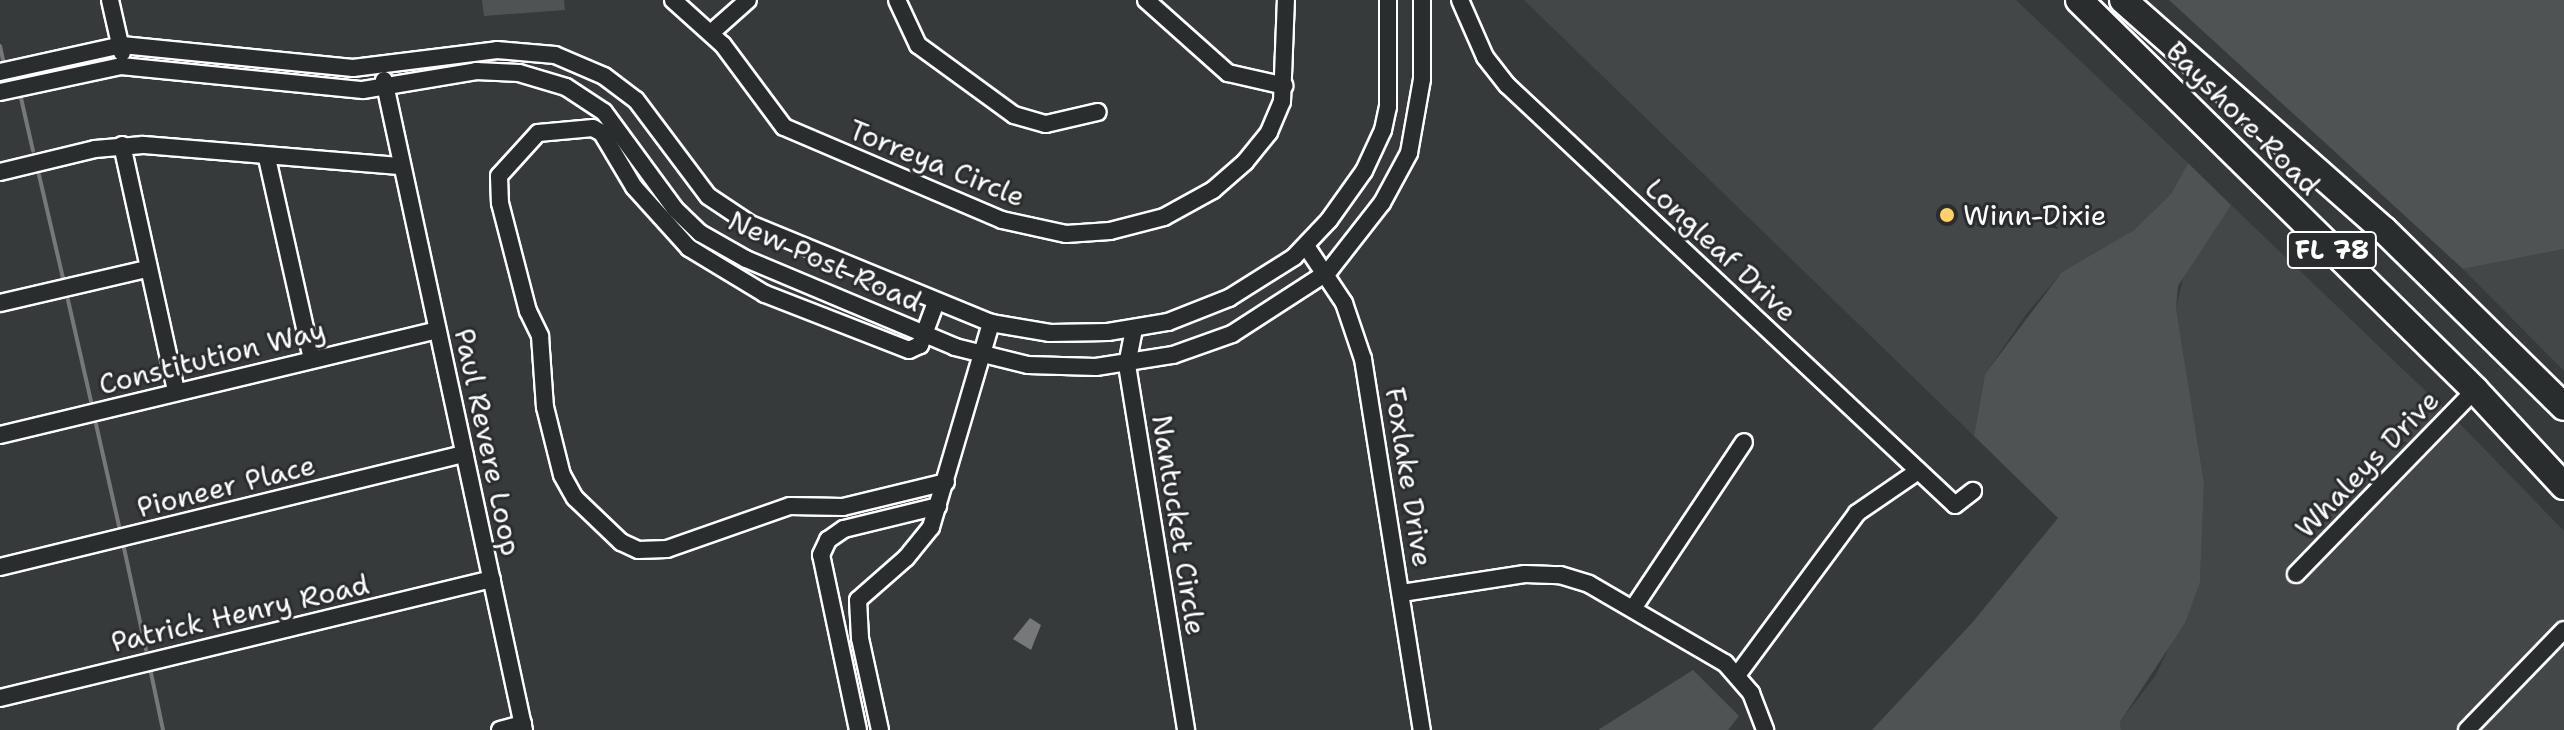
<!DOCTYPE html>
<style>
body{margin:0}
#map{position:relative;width:2564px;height:730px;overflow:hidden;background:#373a3b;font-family:"Shantell Sans",sans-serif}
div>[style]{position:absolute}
.built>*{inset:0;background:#444748}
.green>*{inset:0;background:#505354}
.water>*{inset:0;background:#767879}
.stream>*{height:4px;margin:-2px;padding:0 2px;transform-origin:2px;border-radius:2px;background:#767879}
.roads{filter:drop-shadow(2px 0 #fff) drop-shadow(-2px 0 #fff) drop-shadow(0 2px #fff) drop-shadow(0 -2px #fff)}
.minor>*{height:16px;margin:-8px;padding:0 8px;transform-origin:8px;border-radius:8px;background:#2a2d2e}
.primary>*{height:26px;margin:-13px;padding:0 13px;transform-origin:13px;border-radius:13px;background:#2a2d2e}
.dots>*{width:22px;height:22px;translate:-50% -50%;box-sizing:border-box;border:4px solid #2a2d2e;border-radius:50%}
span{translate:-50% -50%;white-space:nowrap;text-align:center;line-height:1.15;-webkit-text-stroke:6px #2a2d2e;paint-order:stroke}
.shield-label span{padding:2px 6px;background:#2a2d2e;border:2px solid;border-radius:6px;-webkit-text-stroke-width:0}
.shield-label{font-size:26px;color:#fff;font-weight:700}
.street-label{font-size:28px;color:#fff}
.poi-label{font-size:28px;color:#fff}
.left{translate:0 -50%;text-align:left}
</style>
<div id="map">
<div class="built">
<i style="clip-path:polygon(1524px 0,2016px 0,2188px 163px,2171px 194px,2134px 230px,2062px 272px,2027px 313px,1985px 374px,1974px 436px)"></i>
<i style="clip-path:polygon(2231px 205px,2461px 425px,2564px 531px,2564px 730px,2121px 730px,2120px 722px,2156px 675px,2200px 582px,2204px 483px,2176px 308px,2185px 271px)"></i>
<i style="clip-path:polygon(2564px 249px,2564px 371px,2463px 269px)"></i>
</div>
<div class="green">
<i style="clip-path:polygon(482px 0,564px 0,565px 10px,484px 16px)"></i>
<i style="clip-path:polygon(2169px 0,2564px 0,2564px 249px,2463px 269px)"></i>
<i style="clip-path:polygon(2188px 163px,2231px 205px,2178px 286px,2176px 308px,2204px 483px,2200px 582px,2185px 623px,2120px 722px,2121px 730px,1872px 730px,1972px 623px,2058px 518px,1974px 436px,1985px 374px,2062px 272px,2134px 230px,2171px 194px)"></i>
<i style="clip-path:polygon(1693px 670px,1739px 716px,1728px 730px,1598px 730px)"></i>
</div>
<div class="water">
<i style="clip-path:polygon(1030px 618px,1041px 625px,1031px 650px,1013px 639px)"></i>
</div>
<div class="stream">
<i style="left:0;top:46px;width:14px;rotate:78deg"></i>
<i style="left:21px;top:98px;width:54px;rotate:77.2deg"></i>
<i style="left:39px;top:175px;width:106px;rotate:76.9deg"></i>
<i style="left:68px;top:300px;width:104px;rotate:77.2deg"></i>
<i style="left:96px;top:424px;width:105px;rotate:77.3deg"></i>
<i style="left:124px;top:548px;width:104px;rotate:77.8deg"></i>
<i style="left:151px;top:673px;width:58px;rotate:78.1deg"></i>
</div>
<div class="roads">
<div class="minor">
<i style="left:110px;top:0;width:54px;rotate:77.2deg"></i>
<i style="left:673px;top:0;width:67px;rotate:42deg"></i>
<i style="left:723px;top:45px;width:102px;rotate:53.4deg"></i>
<i style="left:784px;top:127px;width:237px;rotate:23.1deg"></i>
<i style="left:1002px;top:220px;width:66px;rotate:12.3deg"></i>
<i style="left:1066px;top:234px;width:44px;rotate:-3.9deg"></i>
<i style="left:1110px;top:231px;width:56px;rotate:-14.5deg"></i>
<i style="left:1164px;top:217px;width:56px;rotate:-28.9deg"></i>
<i style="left:1213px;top:190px;width:43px;rotate:-41.2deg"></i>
<i style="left:1245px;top:162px;width:38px;rotate:-51deg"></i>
<i style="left:1269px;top:132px;width:33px;rotate:-67deg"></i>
<i style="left:1282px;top:102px;width:102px;rotate:-87.8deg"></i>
<i style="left:897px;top:0;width:50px;rotate:65deg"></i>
<i style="left:918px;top:45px;width:119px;rotate:36.1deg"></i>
<i style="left:1014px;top:115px;width:33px;rotate:16deg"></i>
<i style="left:1046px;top:124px;width:53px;rotate:-13deg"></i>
<i style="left:1146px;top:0;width:110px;rotate:41.7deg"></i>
<i style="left:1228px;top:73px;width:58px;rotate:12.8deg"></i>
<i style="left:1460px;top:0;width:62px;rotate:66.3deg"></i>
<i style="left:1485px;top:57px;width:36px;rotate:52deg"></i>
<i style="left:1507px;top:85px;width:614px;rotate:43.15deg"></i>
<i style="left:1955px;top:505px;width:23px;rotate:-38deg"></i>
<i style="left:712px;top:32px;width:48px;rotate:-41.6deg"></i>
<i style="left:0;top:72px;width:125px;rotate:-12.5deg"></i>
<i style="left:122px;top:45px;width:232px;rotate:5.7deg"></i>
<i style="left:353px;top:68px;width:145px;rotate:-7.1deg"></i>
<i style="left:497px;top:50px;width:58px;rotate:4.9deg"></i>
<i style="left:555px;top:55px;width:53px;rotate:23.2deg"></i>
<i style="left:604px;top:76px;width:40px;rotate:37deg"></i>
<i style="left:636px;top:100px;width:120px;rotate:53.1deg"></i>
<i style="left:708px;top:196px;width:50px;rotate:33.7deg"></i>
<i style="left:750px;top:224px;width:261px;rotate:22.3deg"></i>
<i style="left:991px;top:323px;width:60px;rotate:9.6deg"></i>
<i style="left:1050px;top:333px;width:58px;rotate:-1deg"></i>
<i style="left:1108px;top:332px;width:61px;rotate:-9.5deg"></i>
<i style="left:1168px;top:322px;width:66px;rotate:-21.5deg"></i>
<i style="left:1229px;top:298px;width:77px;rotate:-32.2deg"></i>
<i style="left:1294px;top:257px;width:51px;rotate:-46.6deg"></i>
<i style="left:1329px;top:220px;width:60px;rotate:-54.5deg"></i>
<i style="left:1364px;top:171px;width:45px;rotate:-65.1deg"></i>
<i style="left:1383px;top:130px;width:24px;rotate:-78deg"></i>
<i style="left:1388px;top:107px;width:107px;rotate:-90deg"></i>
<i style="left:384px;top:80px;width:665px;rotate:77.85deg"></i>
<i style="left:0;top:92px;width:124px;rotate:-12.1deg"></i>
<i style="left:121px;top:66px;width:243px;rotate:5.7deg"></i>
<i style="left:363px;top:90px;width:115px;rotate:-9.5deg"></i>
<i style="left:476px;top:71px;width:43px;rotate:2.7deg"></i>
<i style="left:519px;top:73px;width:49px;rotate:16.6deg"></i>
<i style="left:566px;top:87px;width:45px;rotate:33.3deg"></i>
<i style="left:604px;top:112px;width:120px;rotate:53.8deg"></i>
<i style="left:675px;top:209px;width:35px;rotate:44deg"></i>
<i style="left:700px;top:233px;width:53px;rotate:29.5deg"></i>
<i style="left:746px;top:259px;width:227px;rotate:22.8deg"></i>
<i style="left:955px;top:347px;width:75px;rotate:13.9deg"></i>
<i style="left:1028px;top:365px;width:68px;rotate:1.7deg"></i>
<i style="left:1096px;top:367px;width:78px;rotate:-8.9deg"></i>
<i style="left:1173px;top:355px;width:63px;rotate:-19.6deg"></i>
<i style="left:1232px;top:334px;width:114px;rotate:-32.9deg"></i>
<i style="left:1328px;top:272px;width:88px;rotate:-52deg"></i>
<i style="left:1382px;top:203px;width:57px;rotate:-61.6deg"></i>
<i style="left:1409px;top:153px;width:75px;rotate:-80deg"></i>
<i style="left:1422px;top:79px;width:79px;rotate:-90deg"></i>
<i style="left:122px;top:145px;width:252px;rotate:77.6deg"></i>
<i style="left:267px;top:158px;width:206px;rotate:77.4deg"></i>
<i style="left:0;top:172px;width:98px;rotate:-13.6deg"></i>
<i style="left:95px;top:149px;width:48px;rotate:-4.8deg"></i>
<i style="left:143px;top:145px;width:258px;rotate:4.7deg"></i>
<i style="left:1306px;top:246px;width:69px;rotate:56.3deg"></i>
<i style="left:1344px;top:303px;width:59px;rotate:71.3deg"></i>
<i style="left:1363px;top:359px;width:376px;rotate:81deg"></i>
<i style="left:936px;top:302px;width:46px;rotate:110.4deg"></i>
<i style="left:920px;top:345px;width:12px;rotate:156deg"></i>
<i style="left:909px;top:350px;width:155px;rotate:-158.7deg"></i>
<i style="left:765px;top:294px;width:89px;rotate:-148.8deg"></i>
<i style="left:689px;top:248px;width:82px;rotate:-132deg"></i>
<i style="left:634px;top:187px;width:63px;rotate:-120.7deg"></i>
<i style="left:602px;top:133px;width:10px;rotate:-151deg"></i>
<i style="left:593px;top:128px;width:55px;rotate:174.8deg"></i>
<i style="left:538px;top:133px;width:58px;rotate:132.2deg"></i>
<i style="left:499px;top:176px;width:27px;rotate:88deg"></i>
<i style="left:500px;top:203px;width:112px;rotate:75.5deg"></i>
<i style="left:528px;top:311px;width:28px;rotate:64deg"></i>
<i style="left:540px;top:336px;width:71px;rotate:86deg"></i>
<i style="left:545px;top:407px;width:70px;rotate:76deg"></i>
<i style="left:562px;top:475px;width:26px;rotate:61deg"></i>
<i style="left:575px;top:498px;width:64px;rotate:43.7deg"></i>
<i style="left:621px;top:542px;width:19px;rotate:25deg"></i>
<i style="left:638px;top:550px;width:29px;rotate:-2deg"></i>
<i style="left:667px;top:549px;width:130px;rotate:-19.3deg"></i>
<i style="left:790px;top:506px;width:53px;rotate:1.1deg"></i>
<i style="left:843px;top:507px;width:106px;rotate:-13.6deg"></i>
<i style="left:0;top:303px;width:150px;rotate:-13.1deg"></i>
<i style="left:1134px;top:329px;width:37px;rotate:101deg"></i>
<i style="left:1127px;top:365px;width:370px;rotate:80.8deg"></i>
<i style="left:0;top:435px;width:448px;rotate:-13.5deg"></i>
<i style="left:0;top:567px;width:478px;rotate:-13.7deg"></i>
<i style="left:2296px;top:574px;width:257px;rotate:-45.8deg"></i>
<i style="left:1402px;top:593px;width:124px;rotate:-8.8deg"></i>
<i style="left:1525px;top:574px;width:35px;rotate:2deg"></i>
<i style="left:1560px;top:575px;width:30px;rotate:17deg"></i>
<i style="left:1589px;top:584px;width:157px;rotate:30.2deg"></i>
<i style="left:1725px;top:663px;width:40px;rotate:49deg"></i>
<i style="left:1751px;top:693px;width:40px;rotate:69deg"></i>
<i style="left:1634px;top:607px;width:198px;rotate:-56.3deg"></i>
<i style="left:1738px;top:674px;width:200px;rotate:-53.5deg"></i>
<i style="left:1857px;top:513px;width:74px;rotate:-34.5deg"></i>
<i style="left:0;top:698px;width:506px;rotate:-13.6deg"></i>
<i style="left:500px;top:730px;width:24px;rotate:-15deg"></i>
<i style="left:858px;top:730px;width:179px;rotate:-101.9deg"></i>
<i style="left:821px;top:555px;width:17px;rotate:-65deg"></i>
<i style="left:828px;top:540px;width:19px;rotate:-35deg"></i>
<i style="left:844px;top:529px;width:97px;rotate:-13.7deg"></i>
<i style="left:880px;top:730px;width:94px;rotate:-102.3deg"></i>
<i style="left:860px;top:638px;width:38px;rotate:-93deg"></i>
<i style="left:858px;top:600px;width:64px;rotate:-41.2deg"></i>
<i style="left:906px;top:558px;width:40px;rotate:-51deg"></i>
<i style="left:931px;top:527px;width:213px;rotate:-73.6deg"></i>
<i style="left:2467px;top:730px;width:139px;rotate:-45.9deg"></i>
</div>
<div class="primary">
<i style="left:2079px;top:0;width:556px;rotate:44.56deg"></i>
<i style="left:2475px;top:390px;width:131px;rotate:47.2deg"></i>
<i style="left:2123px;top:0;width:348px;rotate:41.4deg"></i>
<i style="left:2384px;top:230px;width:252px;rotate:44.5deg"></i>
</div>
</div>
<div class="dots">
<i style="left:1947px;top:215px;background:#ffd166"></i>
</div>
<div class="shield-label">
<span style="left:2332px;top:250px">FL 78</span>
</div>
<div class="street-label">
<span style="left:2243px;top:118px;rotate:45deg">Bayshore Road</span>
<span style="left:937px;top:163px;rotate:22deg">Torreya Circle</span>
<span style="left:1721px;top:250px;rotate:43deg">Longleaf Drive</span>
<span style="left:825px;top:261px;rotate:24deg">New Post Road</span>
<span style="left:212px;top:357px;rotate:-14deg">Constitution Way</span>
<span style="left:488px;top:442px;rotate:78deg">Paul Revere Loop</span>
<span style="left:2367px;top:464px;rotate:-46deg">Whaleys Drive</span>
<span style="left:1409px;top:477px;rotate:81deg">Foxlake Drive</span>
<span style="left:226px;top:486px;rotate:-14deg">Pioneer Place</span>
<span style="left:1179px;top:525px;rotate:81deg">Nantucket Circle</span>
<span style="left:240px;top:613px;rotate:-13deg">Patrick Henry Road</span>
</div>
<div class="poi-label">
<span class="left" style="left:1963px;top:215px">Winn-Dixie</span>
</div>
</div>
